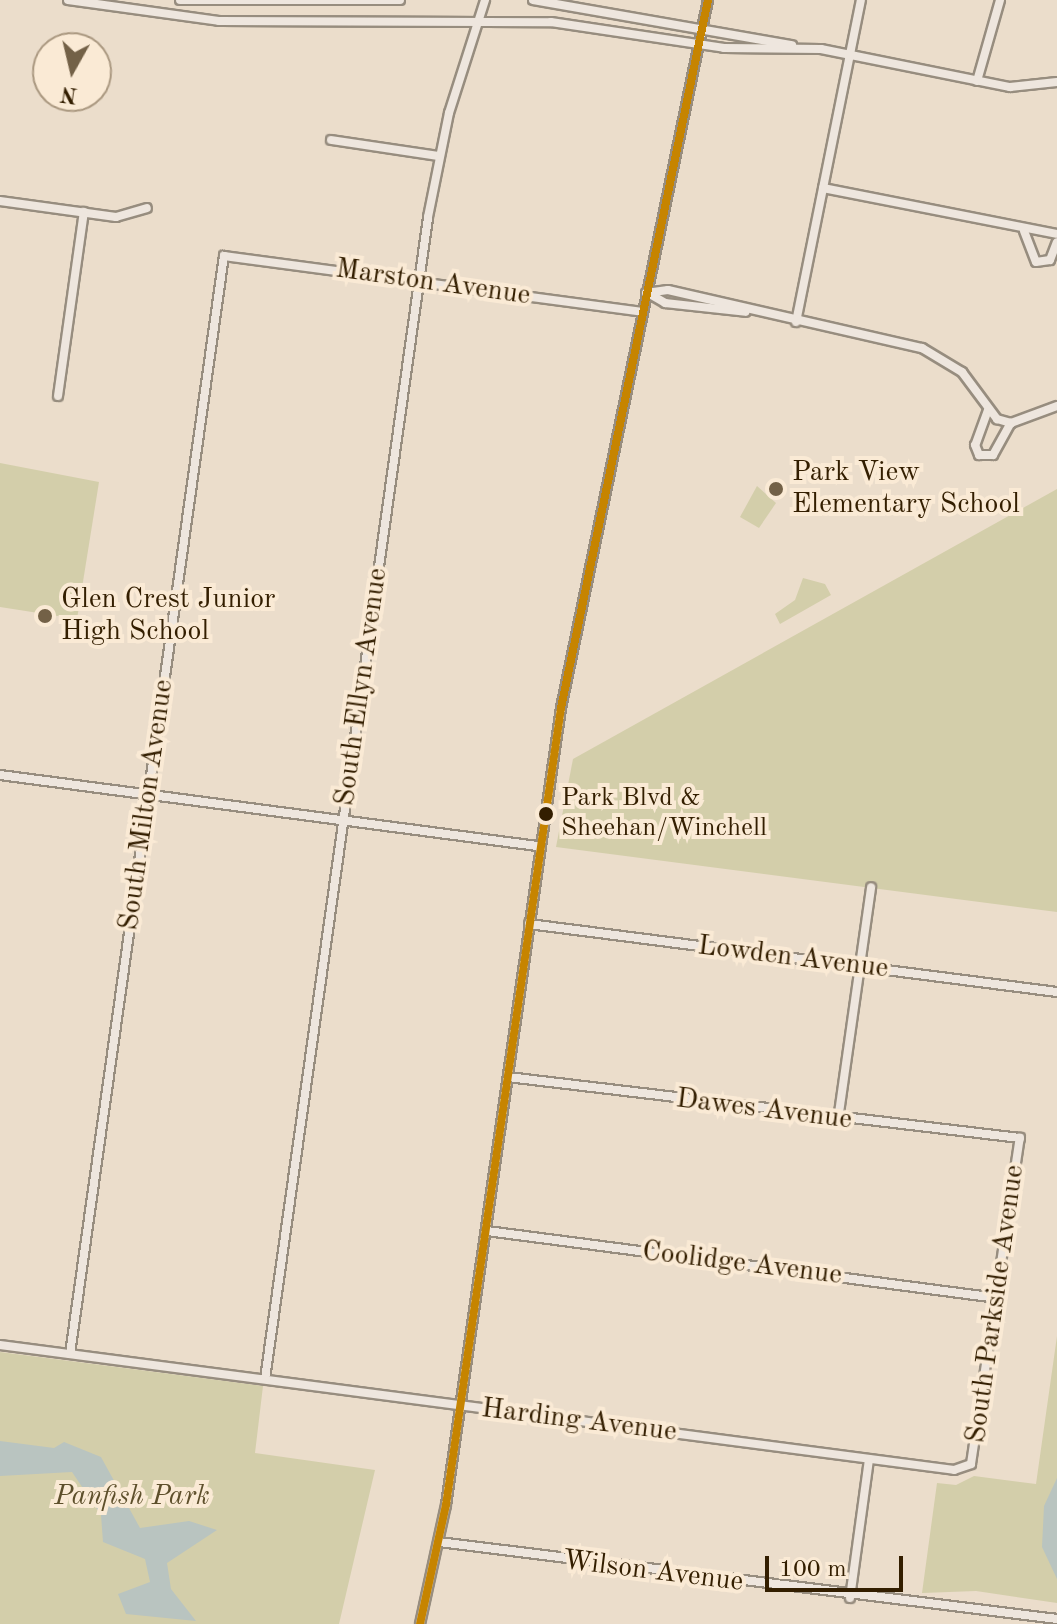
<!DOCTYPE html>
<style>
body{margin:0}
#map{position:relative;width:1057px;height:1624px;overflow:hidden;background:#ebddcb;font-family:"Old Standard TT",serif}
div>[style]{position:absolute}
.green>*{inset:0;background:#d3ceaa}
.water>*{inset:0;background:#b9c4c0}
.roads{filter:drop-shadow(2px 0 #978d7f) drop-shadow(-2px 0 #978d7f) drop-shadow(0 2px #978d7f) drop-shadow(0 -2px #978d7f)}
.minor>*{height:8px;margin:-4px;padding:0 4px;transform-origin:4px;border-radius:4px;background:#eee6de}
.bus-1>*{height:8px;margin:-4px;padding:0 4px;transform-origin:4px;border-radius:4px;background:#c68400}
.dots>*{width:22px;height:22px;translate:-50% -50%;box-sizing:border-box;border:4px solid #faead5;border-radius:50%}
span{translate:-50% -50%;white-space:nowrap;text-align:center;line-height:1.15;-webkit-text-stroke:8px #faead5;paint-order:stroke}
.bus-label{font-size:26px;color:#331e00}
.left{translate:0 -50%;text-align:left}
.street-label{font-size:28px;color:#331e00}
.poi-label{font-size:28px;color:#331e00}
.park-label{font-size:28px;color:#5d4f2b;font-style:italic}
.north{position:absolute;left:32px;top:32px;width:80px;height:80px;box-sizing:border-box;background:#faead5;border:2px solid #aa9880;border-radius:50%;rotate:188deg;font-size:22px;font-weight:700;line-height:32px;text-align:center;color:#331e00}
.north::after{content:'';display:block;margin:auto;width:28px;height:36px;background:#736147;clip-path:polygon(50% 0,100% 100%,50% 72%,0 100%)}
.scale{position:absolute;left:765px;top:1556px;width:138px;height:36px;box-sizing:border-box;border:4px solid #331e00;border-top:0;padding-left:10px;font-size:24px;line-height:28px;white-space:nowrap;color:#331e00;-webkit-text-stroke:6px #faead5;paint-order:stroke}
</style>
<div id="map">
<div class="green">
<i style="clip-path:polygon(0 463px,99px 482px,77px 619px,0 607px)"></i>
<i style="clip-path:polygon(757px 486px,776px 503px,759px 528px,740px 517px)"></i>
<i style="clip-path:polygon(1057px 489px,1057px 912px,556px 847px,573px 759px)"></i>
<i style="clip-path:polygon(803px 578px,825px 584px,831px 595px,780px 624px,775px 614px,795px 600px)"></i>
<i style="clip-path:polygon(1057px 1336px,1057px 1603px,976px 1591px,922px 1593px,937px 1483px,956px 1485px,974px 1476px,1036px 1484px)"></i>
<i style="clip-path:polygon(0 1352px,263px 1386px,255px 1453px,375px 1470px,339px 1624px,0 1624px)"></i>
</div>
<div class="water">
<i style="clip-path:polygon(0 1441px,54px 1448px,64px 1442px,101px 1457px,140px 1528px,189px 1521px,217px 1530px,167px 1563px,171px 1589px,196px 1621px,126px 1614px,118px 1594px,150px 1582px,145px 1559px,103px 1542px,101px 1515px,72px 1472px,0 1476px)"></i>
<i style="clip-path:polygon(1057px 1478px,1057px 1579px,1042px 1547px,1044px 1506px)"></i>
</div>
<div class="roads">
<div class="minor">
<i style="left:68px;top:0;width:152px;rotate:7.9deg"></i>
<i style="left:219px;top:21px;width:332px;rotate:0.2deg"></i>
<i style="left:551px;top:22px;width:175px;rotate:8.5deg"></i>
<i style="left:724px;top:48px;width:97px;rotate:0.6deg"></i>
<i style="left:821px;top:49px;width:193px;rotate:11.4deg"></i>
<i style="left:1010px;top:87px;width:47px;rotate:-6.1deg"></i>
<i style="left:180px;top:0;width:220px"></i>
<i style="left:533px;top:0;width:263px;rotate:9.9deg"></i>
<i style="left:977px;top:81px;width:84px;rotate:-74.1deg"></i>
<i style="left:331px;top:140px;width:108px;rotate:8.5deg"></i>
<i style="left:823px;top:188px;width:238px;rotate:11.1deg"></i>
<i style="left:0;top:201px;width:117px;rotate:7.9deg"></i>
<i style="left:116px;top:217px;width:32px;rotate:-16deg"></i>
<i style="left:1024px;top:231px;width:33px;rotate:69deg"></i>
<i style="left:1036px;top:262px;width:14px;rotate:-8deg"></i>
<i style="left:1050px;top:260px;width:19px;rotate:-69deg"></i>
<i style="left:646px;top:293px;width:22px;rotate:-8deg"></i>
<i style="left:668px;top:290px;width:261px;rotate:12.9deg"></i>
<i style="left:922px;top:348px;width:47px;rotate:31deg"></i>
<i style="left:962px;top:372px;width:59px;rotate:53.3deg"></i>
<i style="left:997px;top:419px;width:15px;rotate:16deg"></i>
<i style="left:1011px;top:423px;width:49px;rotate:-20.3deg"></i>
<i style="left:648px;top:293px;width:20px;rotate:30deg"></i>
<i style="left:665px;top:303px;width:81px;rotate:6.3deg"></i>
<i style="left:796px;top:322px;width:328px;rotate:-78.6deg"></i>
<i style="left:58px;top:396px;width:186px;rotate:-82deg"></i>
<i style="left:988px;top:410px;width:37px;rotate:110deg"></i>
<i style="left:975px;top:445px;width:11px;rotate:68deg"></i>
<i style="left:979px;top:455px;width:14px"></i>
<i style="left:993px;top:455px;width:37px;rotate:-61deg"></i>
<i style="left:0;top:775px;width:542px;rotate:7.53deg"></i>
<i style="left:529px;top:924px;width:532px;rotate:7.34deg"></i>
<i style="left:838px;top:1120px;width:235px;rotate:-81.9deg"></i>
<i style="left:487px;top:1231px;width:514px;rotate:7.48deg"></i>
<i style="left:0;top:1345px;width:962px;rotate:7.46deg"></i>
<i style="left:954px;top:1470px;width:18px;rotate:-19deg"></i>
<i style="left:971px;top:1464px;width:330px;rotate:-81.5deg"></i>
<i style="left:1020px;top:1138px;width:516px;rotate:-173.21deg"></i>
<i style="left:70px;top:1354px;width:1109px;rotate:-82.02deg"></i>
<i style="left:224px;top:256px;width:422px;rotate:7.6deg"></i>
<i style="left:265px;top:1379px;width:1173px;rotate:-82.01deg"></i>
<i style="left:428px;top:217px;width:106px;rotate:-78.6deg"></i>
<i style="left:449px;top:113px;width:119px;rotate:-72.3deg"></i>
<i style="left:439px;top:1542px;width:623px;rotate:7.1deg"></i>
<i style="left:850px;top:1598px;width:140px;rotate:-82.2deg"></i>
<i style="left:420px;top:1624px;width:122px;rotate:-77.7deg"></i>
<i style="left:446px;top:1505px;width:805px;rotate:-81.79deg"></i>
<i style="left:561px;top:708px;width:723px;rotate:-78.27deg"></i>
</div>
</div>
<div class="bus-1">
<i style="left:420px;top:1624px;width:122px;rotate:-77.7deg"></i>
<i style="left:446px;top:1505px;width:805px;rotate:-81.79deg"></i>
<i style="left:561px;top:708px;width:723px;rotate:-78.27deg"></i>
</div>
<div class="dots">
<i style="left:776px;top:489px;background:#736147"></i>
<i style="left:45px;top:616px;background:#736147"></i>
<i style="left:546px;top:814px;background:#331e00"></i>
</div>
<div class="bus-label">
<span class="left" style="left:561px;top:814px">Park Blvd &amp;<br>Sheehan/Winchell</span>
</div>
<div class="street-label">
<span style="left:433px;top:283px;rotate:8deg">Marston Avenue</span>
<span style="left:362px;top:687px;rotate:-82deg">South Ellyn Avenue</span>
<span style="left:147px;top:805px;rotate:-82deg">South Milton Avenue</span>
<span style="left:793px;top:958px;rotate:7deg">Lowden Avenue</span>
<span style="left:764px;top:1110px;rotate:7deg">Dawes Avenue</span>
<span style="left:742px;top:1264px;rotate:7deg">Coolidge Avenue</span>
<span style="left:996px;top:1304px;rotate:-82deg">South Parkside Avenue</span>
<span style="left:579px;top:1421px;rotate:7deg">Harding Avenue</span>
<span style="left:653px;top:1572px;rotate:7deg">Wilson Avenue</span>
</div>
<div class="poi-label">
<span class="left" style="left:792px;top:489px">Park View<br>Elementary School</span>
<span class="left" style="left:61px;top:616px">Glen Crest Junior<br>High School</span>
</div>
<div class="park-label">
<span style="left:132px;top:1497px">Panfish Park</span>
</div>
<div class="north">N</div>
<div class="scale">100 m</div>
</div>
